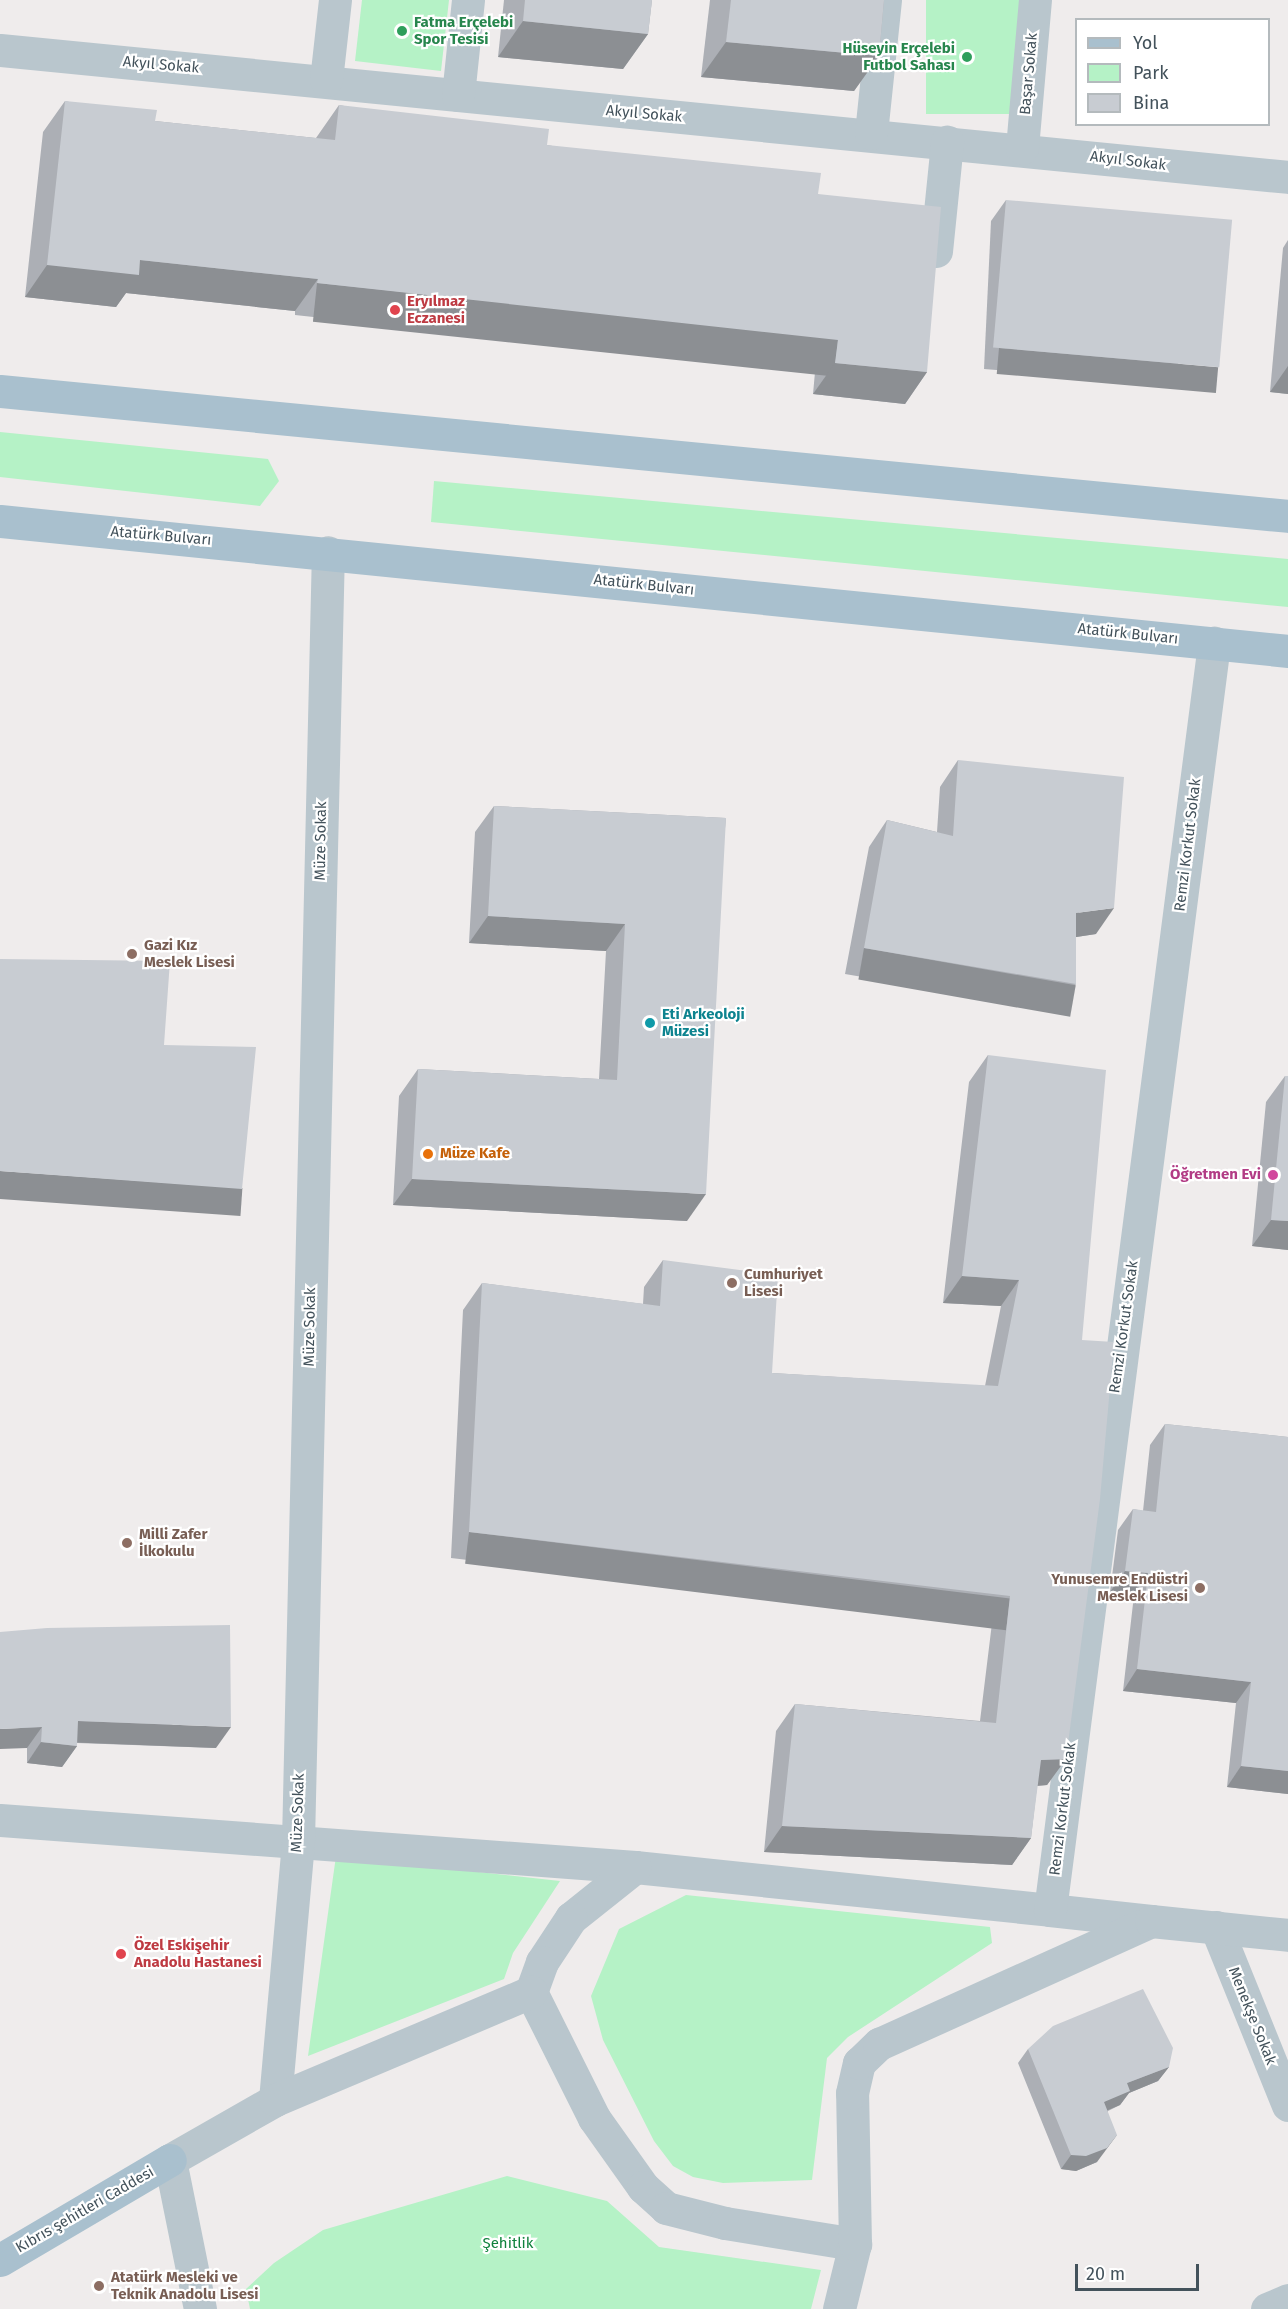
<!DOCTYPE html>
<meta charset="utf-8">
<style>
body{margin:0}
#map{position:relative;width:1288px;height:2309px;overflow:hidden;background:#efecec;font-family:"Fira Sans",sans-serif}
div>[style]{position:absolute}
.green>*{inset:0;background:#b5f2c6;transform-origin:0 0}
.minor>*{height:33px;margin:-16.5px;padding:0 16.5px;transform-origin:16.5px;border-radius:16.5px;background:#b9c6cd}
.major>*{height:33px;margin:-16.5px;padding:0 16.5px;transform-origin:16.5px;border-radius:16.5px;background:#a9c0ce}
.wall>*{inset:0;background:#acafb5}
.shaded-wall>*{inset:0;background:#8c8f93;transform-origin:0 0}
.building>*{inset:0;background:#c8ccd2;transform-origin:0 0}
.dots>*{width:16px;height:16px;translate:-50% -50%;box-sizing:border-box;border:3px solid #fff;border-radius:50%}
span{translate:-50% -50%;white-space:nowrap;text-align:center;line-height:1.15;-webkit-text-stroke:4.5px #fff;paint-order:stroke}
.leisure-label{font-size:15px;color:#27864d;font-weight:700}
.left{translate:0 -50%;text-align:left}
.right{translate:-100% -50%;text-align:right}
.street-label{font-size:15px;color:#43525b}
.health-label{font-size:15px;color:#be3a42;font-weight:700}
.education-label{font-size:15px;color:#785e54;font-weight:700}
.culture-label{font-size:15px;color:#0d838f;font-weight:700}
.food-label{font-size:15px;color:#c56008;font-weight:700}
.hotel-label{font-size:15px;color:#b23c85;font-weight:700}
.park-label{font-size:15px;color:#0f813c}
.legend{position:absolute;left:1075px;top:18px;width:195px;height:108px;box-sizing:border-box;background:#fff;border:2px solid #b4babd;margin:0;padding:8px 10px;list-style:none;font-size:18px;color:#43525b}
.legend li{display:flex;align-items:center;gap:12px;height:30px}
.legend b{width:30px;border:2px solid #b4babd}
.scale{position:absolute;left:1075px;top:2264px;width:124px;height:27px;box-sizing:border-box;border:3px solid #43525b;border-top:0;padding-left:8px;font-size:18px;line-height:21px;white-space:nowrap;color:#43525b;-webkit-text-stroke:4px #fff;paint-order:stroke}
</style>
<div id="map">
<div class="green">
<i style="clip-path:polygon(362px 0,449px 0,441px 71px,355px 61px)"></i>
<i style="left:926px;top:0;width:94px;height:114px"></i>
<i style="clip-path:polygon(0 432px,268px 459px,279px 481px,260px 506px,0 477px)"></i>
<i style="clip-path:polygon(434px 481px,1288px 559px,1288px 607px,431px 522px)"></i>
<i style="clip-path:polygon(336px 1856px,560px 1881px,513px 1953px,504px 1979px,308px 2056px)"></i>
<i style="clip-path:polygon(686px 1895px,990px 1927px,992px 1943px,848px 2037px,827px 2058px,812px 2180px,723px 2183px,693px 2177px,673px 2166px,654px 2141px,603px 2040px,591px 1996px,619px 1929px)"></i>
<i style="clip-path:polygon(507px 2176px,607px 2201px,659px 2247px,821px 2270px,811px 2309px,250px 2309px,246px 2289px,274px 2263px,323px 2230px)"></i>
</div>
<div class="minor">
<i style="left:0;top:50px;width:1294px;rotate:5.63deg"></i>
<i style="left:326px;top:80px;width:81px;rotate:-83.6deg"></i>
<i style="left:458px;top:95px;width:96px;rotate:-84deg"></i>
<i style="left:871px;top:133px;width:134px;rotate:-84deg"></i>
<i style="left:1022px;top:148px;width:149px;rotate:-85deg"></i>
<i style="left:936px;top:251px;width:110px;rotate:-84.2deg"></i>
<i style="left:0;top:1820px;width:637px;rotate:4.23deg"></i>
<i style="left:635px;top:1867px;width:417px;rotate:5.9deg"></i>
<i style="left:635px;top:1867px;width:82px;rotate:141.4deg"></i>
<i style="left:571px;top:1918px;width:53px;rotate:123.4deg"></i>
<i style="left:542px;top:1962px;width:32px;rotate:110deg"></i>
<i style="left:531px;top:1992px;width:141px;rotate:63.4deg"></i>
<i style="left:594px;top:2118px;width:85px;rotate:54.6deg"></i>
<i style="left:643px;top:2187px;width:31px;rotate:42deg"></i>
<i style="left:666px;top:2208px;width:61px;rotate:14.3deg"></i>
<i style="left:725px;top:2223px;width:132px;rotate:9.2deg"></i>
<i style="left:1151px;top:1921px;width:102px;rotate:-173.8deg"></i>
<i style="left:1050px;top:1910px;width:1278px;rotate:-82.62deg"></i>
<i style="left:1216px;top:1927px;width:192px;rotate:68deg"></i>
<i style="left:275px;top:2100px;width:260px;rotate:-84.9deg"></i>
<i style="left:298px;top:1841px;width:1289px;rotate:-88.67deg"></i>
<i style="left:200px;top:2309px;width:152px;rotate:-101.4deg"></i>
<i style="left:170px;top:2160px;width:121px;rotate:-29.7deg"></i>
<i style="left:275px;top:2100px;width:278px;rotate:-22.9deg"></i>
<i style="left:839px;top:2309px;width:67px;rotate:-76.2deg"></i>
<i style="left:855px;top:2244px;width:151px;rotate:-91.1deg"></i>
<i style="left:852px;top:2093px;width:31px;rotate:-77deg"></i>
<i style="left:859px;top:2063px;width:28px;rotate:-44deg"></i>
<i style="left:879px;top:2044px;width:299px;rotate:-24.3deg"></i>
<i style="left:1151px;top:1921px;width:138px;rotate:5.8deg"></i>
<i style="left:1267px;top:2309px;width:23px;rotate:-23deg"></i>
</div>
<div class="major">
<i style="left:0;top:391px;width:1294px;rotate:5.54deg"></i>
<i style="left:0;top:521px;width:1295px;rotate:5.76deg"></i>
<i style="left:0;top:2260px;width:197px;rotate:-30.5deg"></i>
</div>
<div class="wall">
<i style="clip-path:polygon(504px 0,652px 0,648px 34px,623px 69px,498px 57px)"></i>
<i style="clip-path:polygon(710px 0,884px 0,879px 56px,854px 91px,701px 77px)"></i>
<i style="clip-path:polygon(65px 101px,155px 121px,316px 138px,339px 105px,547px 145px,818px 194px,927px 372px,905px 404px,813px 394px,815px 372px,295px 315px,295px 311px,126px 293px,116px 307px,25px 297px,43px 132px)"></i>
<i style="clip-path:polygon(1006px 200px,1203px 387px,984px 369px,991px 221px)"></i>
<i style="clip-path:polygon(1288px 240px,1288px 394px,1270px 392px,1283px 248px)"></i>
<i style="clip-path:polygon(958px 760px,1096px 934px,1076px 937px,1076px 984px,1057px 1010px,845px 974px,869px 847px,887px 820px,937px 832px,940px 787px)"></i>
<i style="clip-path:polygon(494px 806px,726px 818px,687px 1221px,393px 1205px,399px 1096px,418px 1069px,599px 1079px,606px 951px,469px 943px,475px 832px)"></i>
<i style="clip-path:polygon(988px 1055px,1082px 1340px,1066px 1759px,1047px 1785px,1037px 1786px,1031px 1838px,1012px 1865px,764px 1852px,776px 1731px,795px 1704px,980px 1721px,992px 1623px,451px 1558px,463px 1310px,482px 1283px,643px 1304px,644px 1287px,663px 1260px,772px 1373px,985px 1386px,1001px 1306px,943px 1303px,969px 1082px)"></i>
<i style="clip-path:polygon(1285px 1076px,1288px 1250px,1252px 1246px,1266px 1102px)"></i>
<i style="clip-path:polygon(1165px 1424px,1288px 1437px,1288px 1794px,1227px 1787px,1236px 1703px,1123px 1691px,1134px 1595px,1110px 1592px,1118px 1530px,1133px 1509px,1143px 1511px,1150px 1445px)"></i>
<i style="clip-path:polygon(0 1632px,216px 1748px,77px 1743px,77px 1746px,62px 1767px,27px 1763px,27px 1748px)"></i>
<i style="clip-path:polygon(1028px 2049px,1169px 2067px,1158px 2081px,1129px 2093px,1120px 2105px,1108px 2111px,1097px 2162px,1076px 2171px,1061px 2169px,1018px 2063px)"></i>
</div>
<div class="shaded-wall">
<i style="clip-path:polygon(523px 21px,648px 34px,623px 69px,498px 57px)"></i>
<i style="clip-path:polygon(726px 42px,879px 56px,854px 91px,701px 77px)"></i>
<i style="clip-path:polygon(140px 260px,318px 279px,295px 311px,126px 293px,116px 307px,25px 297px,47px 265px)"></i>
<i style="left:317px;top:283px;width:524px;height:39px;rotate:6deg"></i>
<i style="left:999px;top:348px;width:220px;height:26px;rotate:5deg"></i>
<i style="clip-path:polygon(835px 363px,927px 372px,905px 404px,813px 394px)"></i>
<i style="clip-path:polygon(1288px 366px,1288px 394px,1270px 392px)"></i>
<i style="clip-path:polygon(1114px 908px,1096px 934px,1057px 940px,1076px 913px)"></i>
<i style="clip-path:polygon(488px 916px,625px 924px,606px 951px,469px 943px)"></i>
<i style="left:864px;top:948px;width:215px;height:32px;rotate:10deg"></i>
<i style="left:0;top:1171px;width:243px;height:28px;rotate:4deg"></i>
<i style="clip-path:polygon(412px 1179px,706px 1194px,687px 1221px,393px 1205px)"></i>
<i style="clip-path:polygon(1271px 1220px,1288px 1221px,1288px 1250px,1252px 1246px)"></i>
<i style="clip-path:polygon(962px 1276px,1019px 1280px,1001px 1306px,943px 1303px)"></i>
<i style="left:469px;top:1532px;width:545px;height:32px;rotate:7deg"></i>
<i style="clip-path:polygon(1125px 1571px,1148px 1573px,1134px 1595px,1110px 1592px)"></i>
<i style="clip-path:polygon(1137px 1669px,1251px 1682px,1236px 1703px,1123px 1691px)"></i>
<i style="clip-path:polygon(78px 1721px,231px 1727px,216px 1748px,63px 1742px)"></i>
<i style="clip-path:polygon(42px 1727px,27px 1748px,0 1749px,0 1729px)"></i>
<i style="clip-path:polygon(41px 1742px,77px 1746px,62px 1767px,27px 1763px)"></i>
<i style="clip-path:polygon(1066px 1759px,1047px 1785px,1022px 1787px,1041px 1760px)"></i>
<i style="clip-path:polygon(1241px 1766px,1288px 1771px,1288px 1794px,1227px 1787px)"></i>
<i style="clip-path:polygon(782px 1826px,1031px 1838px,1012px 1865px,764px 1852px)"></i>
<i style="clip-path:polygon(1169px 2067px,1158px 2081px,1129px 2093px,1120px 2105px,1094px 2116px,1104px 2102px,1127px 2083px)"></i>
<i style="clip-path:polygon(1117px 2135px,1097px 2162px,1076px 2171px,1061px 2169px,1071px 2155px)"></i>
</div>
<div class="building">
<i style="clip-path:polygon(525px 0,652px 0,648px 34px,523px 21px)"></i>
<i style="clip-path:polygon(731px 0,884px 0,879px 56px,726px 42px)"></i>
<i style="clip-path:polygon(65px 101px,157px 110px,155px 121px,335px 140px,339px 105px,549px 129px,547px 145px,821px 173px,818px 194px,941px 207px,927px 372px,835px 363px,838px 340px,317px 283px,318px 279px,140px 260px,139px 275px,47px 265px)"></i>
<i style="left:1006px;top:200px;width:227px;height:148px;rotate:5deg"></i>
<i style="clip-path:polygon(958px 760px,1124px 777px,1114px 908px,1076px 913px,1076px 984px,864px 948px,887px 820px,953px 836px)"></i>
<i style="clip-path:polygon(494px 806px,726px 818px,706px 1194px,412px 1179px,418px 1069px,617px 1080px,625px 924px,488px 916px)"></i>
<i style="clip-path:polygon(0 959px,170px 961px,164px 1045px,256px 1047px,242px 1189px,0 1171px)"></i>
<i style="clip-path:polygon(988px 1055px,1106px 1070px,1082px 1340px,1114px 1342px,1100px 1499px,1066px 1759px,1041px 1760px,1031px 1838px,782px 1826px,795px 1704px,996px 1723px,1010px 1596px,469px 1532px,482px 1283px,660px 1306px,663px 1260px,778px 1275px,772px 1373px,998px 1386px,1019px 1280px,962px 1276px)"></i>
<i style="clip-path:polygon(1285px 1076px,1288px 1076px,1288px 1221px,1271px 1220px)"></i>
<i style="clip-path:polygon(1165px 1424px,1288px 1437px,1288px 1771px,1241px 1766px,1251px 1682px,1137px 1669px,1148px 1573px,1125px 1571px,1133px 1509px,1156px 1512px)"></i>
<i style="clip-path:polygon(230px 1625px,231px 1727px,78px 1721px,77px 1746px,41px 1742px,42px 1727px,0 1729px,0 1632px,47px 1628px)"></i>
<i style="clip-path:polygon(1143px 1989px,1173px 2048px,1169px 2067px,1127px 2083px,1130px 2091px,1104px 2102px,1117px 2135px,1107px 2148px,1086px 2156px,1071px 2155px,1028px 2049px,1053px 2026px)"></i>
</div>
<div class="dots">
<i style="left:402px;top:31px;background:#2e9e5b"></i>
<i style="left:967px;top:57px;background:#2e9e5b"></i>
<i style="left:395px;top:310px;background:#e0444e"></i>
<i style="left:132px;top:954px;background:#8d6e63"></i>
<i style="left:650px;top:1023px;background:#0f9aa8"></i>
<i style="left:428px;top:1154px;background:#e8710a"></i>
<i style="left:1273px;top:1175px;background:#d1479c"></i>
<i style="left:732px;top:1283px;background:#8d6e63"></i>
<i style="left:127px;top:1543px;background:#8d6e63"></i>
<i style="left:1200px;top:1588px;background:#8d6e63"></i>
<i style="left:121px;top:1954px;background:#e0444e"></i>
<i style="left:99px;top:2286px;background:#8d6e63"></i>
</div>
<div class="leisure-label">
<span class="left" style="left:414px;top:31px">Fatma Erçelebi<br>Spor Tesisi</span>
<span class="right" style="left:955px;top:57px">Hüseyin Erçelebi<br>Futbol Sahası</span>
</div>
<div class="street-label">
<span style="left:161px;top:65px;rotate:5deg">Akyıl Sokak</span>
<span style="left:1029px;top:74px;rotate:-85deg">Başar Sokak</span>
<span style="left:644px;top:114px;rotate:5deg">Akyıl Sokak</span>
<span style="left:1128px;top:161px;rotate:7deg">Akyıl Sokak</span>
<span style="left:161px;top:536px;rotate:5deg">Atatürk Bulvarı</span>
<span style="left:644px;top:585px;rotate:6deg">Atatürk Bulvarı</span>
<span style="left:1128px;top:634px;rotate:6deg">Atatürk Bulvarı</span>
<span style="left:321px;top:841px;rotate:-89deg">Müze Sokak</span>
<span style="left:1188px;top:845px;rotate:-83deg">Remzi Korkut Sokak</span>
<span style="left:310px;top:1327px;rotate:-89deg">Müze Sokak</span>
<span style="left:1124px;top:1327px;rotate:-82deg">Remzi Korkut Sokak</span>
<span style="left:1063px;top:1809px;rotate:-83deg">Remzi Korkut Sokak</span>
<span style="left:298px;top:1813px;rotate:-88deg">Müze Sokak</span>
<span style="left:1252px;top:2016px;rotate:68deg">Menekşe Sokak</span>
<span style="left:85px;top:2210px;rotate:-30deg">Kıbrıs şehitleri Caddesi</span>
</div>
<div class="health-label">
<span class="left" style="left:407px;top:310px">Eryılmaz<br>Eczanesi</span>
<span class="left" style="left:134px;top:1954px">Özel Eskişehir<br>Anadolu Hastanesi</span>
</div>
<div class="education-label">
<span class="left" style="left:144px;top:954px">Gazi Kız<br>Meslek Lisesi</span>
<span class="left" style="left:744px;top:1283px">Cumhuriyet<br>Lisesi</span>
<span class="left" style="left:139px;top:1543px">Milli Zafer<br>İlkokulu</span>
<span class="right" style="left:1188px;top:1588px">Yunusemre Endüstri<br>Meslek Lisesi</span>
<span class="left" style="left:111px;top:2286px">Atatürk Mesleki ve<br>Teknik Anadolu Lisesi</span>
</div>
<div class="culture-label">
<span class="left" style="left:662px;top:1023px">Eti Arkeoloji<br>Müzesi</span>
</div>
<div class="food-label">
<span class="left" style="left:440px;top:1154px">Müze Kafe</span>
</div>
<div class="hotel-label">
<span class="right" style="left:1261px;top:1175px">Öğretmen Evi</span>
</div>
<div class="park-label">
<span style="left:508px;top:2244px">Şehitlik</span>
</div>
<ul class="legend">
<li><b style="height:8px;background:#a9c0ce"></b>Yol</li>
<li><b style="height:16px;background:#b5f2c6"></b>Park</li>
<li><b style="height:16px;background:#c8ccd2"></b>Bina</li>
</ul>
<div class="scale">20 m</div>
</div>
